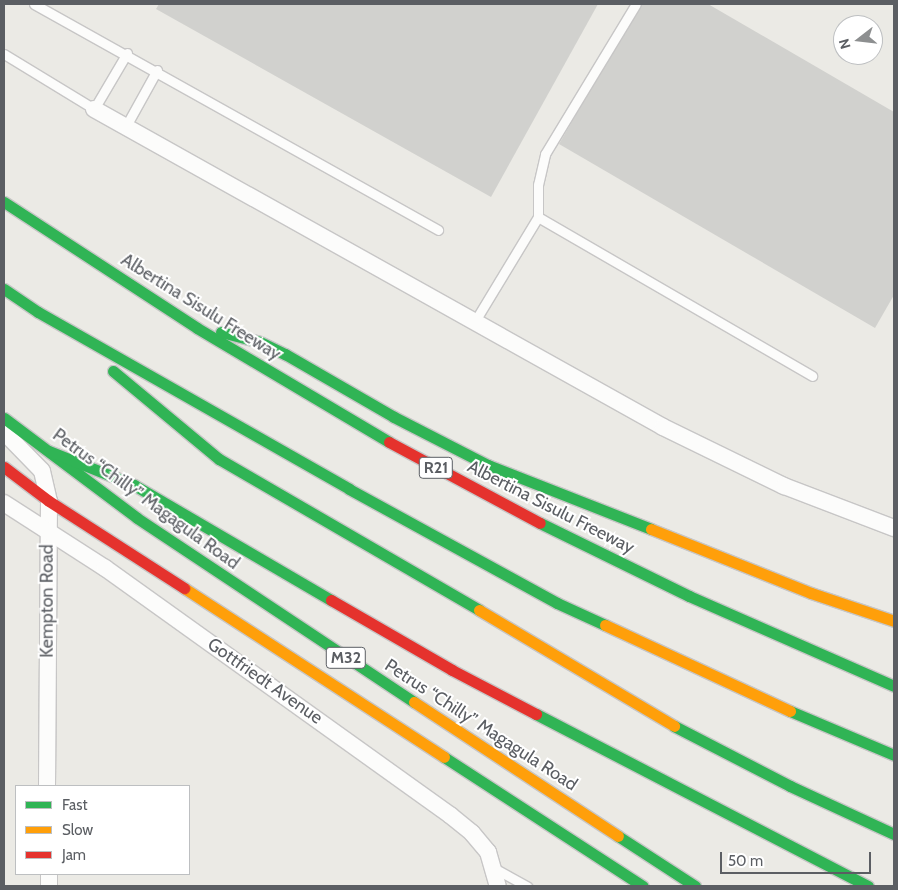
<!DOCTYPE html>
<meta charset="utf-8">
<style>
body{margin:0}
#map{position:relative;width:898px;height:890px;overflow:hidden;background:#ebeae5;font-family:Cabin,sans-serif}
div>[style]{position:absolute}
.building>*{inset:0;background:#d1d1ce}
.roads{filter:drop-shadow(1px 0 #c7c6c6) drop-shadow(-1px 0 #c7c6c6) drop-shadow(0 1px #c7c6c6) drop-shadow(0 -1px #c7c6c6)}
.lane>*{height:9px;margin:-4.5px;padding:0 4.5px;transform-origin:4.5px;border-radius:4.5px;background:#fcfcfb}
.street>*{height:16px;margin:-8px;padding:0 8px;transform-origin:8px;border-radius:8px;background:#fcfcfb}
.fast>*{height:11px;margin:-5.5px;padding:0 5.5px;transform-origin:5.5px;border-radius:5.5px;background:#30b455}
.slow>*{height:11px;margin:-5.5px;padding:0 5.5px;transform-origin:5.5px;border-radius:5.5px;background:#ff9f0a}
.jam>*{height:11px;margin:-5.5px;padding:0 5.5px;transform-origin:5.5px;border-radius:5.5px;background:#e5322d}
span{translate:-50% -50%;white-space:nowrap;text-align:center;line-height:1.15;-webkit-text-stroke:4px #fff;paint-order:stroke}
.shield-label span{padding:1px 4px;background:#fff;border:1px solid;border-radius:4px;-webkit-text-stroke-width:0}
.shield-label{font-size:16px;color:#5b5e63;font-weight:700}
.street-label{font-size:18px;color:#5b5e63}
.frame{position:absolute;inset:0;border:5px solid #5b5e63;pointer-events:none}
.legend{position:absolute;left:15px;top:785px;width:175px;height:90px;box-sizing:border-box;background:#fff;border:1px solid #bdbfc1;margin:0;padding:6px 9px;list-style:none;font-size:15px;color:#5b5e63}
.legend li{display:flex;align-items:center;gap:10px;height:25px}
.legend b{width:25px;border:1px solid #bdbfc1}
.north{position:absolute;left:833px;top:15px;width:50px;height:50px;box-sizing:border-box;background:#fff;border:1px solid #bdbfc1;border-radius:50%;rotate:254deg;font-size:14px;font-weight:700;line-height:20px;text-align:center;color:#5b5e63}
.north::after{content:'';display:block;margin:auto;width:18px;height:22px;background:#8d8f90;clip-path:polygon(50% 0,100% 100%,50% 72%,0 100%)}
.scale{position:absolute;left:720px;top:852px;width:151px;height:22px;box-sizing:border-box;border:2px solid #5b5e63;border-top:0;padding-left:6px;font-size:15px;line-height:18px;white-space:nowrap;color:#5b5e63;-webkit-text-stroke:4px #fff;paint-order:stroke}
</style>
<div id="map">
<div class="building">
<i style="clip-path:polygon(159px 4px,598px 4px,491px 197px,156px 9px)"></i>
<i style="clip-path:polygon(640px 4px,708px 4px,894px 112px,894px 295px,875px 328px,559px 144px)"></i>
</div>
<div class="roads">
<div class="lane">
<i style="left:34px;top:4px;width:463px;rotate:29.2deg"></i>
<i style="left:4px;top:54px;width:105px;rotate:31.4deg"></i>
<i style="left:94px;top:109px;width:65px;rotate:-59.5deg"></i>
<i style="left:126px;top:126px;width:64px;rotate:-61deg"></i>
<i style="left:538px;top:217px;width:317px;rotate:30.1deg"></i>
<i style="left:475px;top:321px;width:122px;rotate:-58.8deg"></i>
<i style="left:538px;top:217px;width:32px;rotate:-90deg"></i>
<i style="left:538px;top:185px;width:32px;rotate:-77deg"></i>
<i style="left:545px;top:154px;width:175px;rotate:-58.8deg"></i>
<i style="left:494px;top:868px;width:38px;rotate:29deg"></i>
</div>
<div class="street">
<i style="left:94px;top:109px;width:652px;rotate:29.2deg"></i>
<i style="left:663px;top:427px;width:135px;rotate:26deg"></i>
<i style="left:784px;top:486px;width:118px;rotate:20.9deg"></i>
<i style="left:4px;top:432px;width:54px;rotate:45.7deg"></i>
<i style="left:42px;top:471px;width:31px;rotate:77deg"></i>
<i style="left:49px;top:501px;width:285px;rotate:90.4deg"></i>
<i style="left:4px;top:503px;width:120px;rotate:32.8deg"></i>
<i style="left:105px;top:568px;width:424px;rotate:35.6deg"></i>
<i style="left:450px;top:815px;width:28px;rotate:39deg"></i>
<i style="left:472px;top:833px;width:25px;rotate:50deg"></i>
<i style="left:488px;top:852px;width:35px;rotate:74deg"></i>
<i style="left:49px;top:874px;width:12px;rotate:90deg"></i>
</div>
<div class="fast">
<i style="left:4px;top:202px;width:230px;rotate:33.1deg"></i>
<i style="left:197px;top:328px;width:223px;rotate:30.7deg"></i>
<i style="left:4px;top:289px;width:41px;rotate:34.1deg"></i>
<i style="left:38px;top:312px;width:358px;rotate:29.6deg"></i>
<i style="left:349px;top:489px;width:237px;rotate:28.7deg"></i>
<i style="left:557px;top:603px;width:53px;rotate:24.6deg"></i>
<i style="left:221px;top:332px;width:40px;rotate:14.4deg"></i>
<i style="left:260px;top:342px;width:28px;rotate:26deg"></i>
<i style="left:285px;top:354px;width:126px;rotate:30deg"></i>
<i style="left:394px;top:417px;width:106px;rotate:27.1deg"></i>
<i style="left:488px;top:465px;width:175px;rotate:21.4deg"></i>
<i style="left:113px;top:371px;width:138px;rotate:39.7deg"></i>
<i style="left:219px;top:459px;width:301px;rotate:30.1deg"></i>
<i style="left:4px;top:418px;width:166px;rotate:36.9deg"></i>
<i style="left:137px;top:518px;width:333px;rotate:33.6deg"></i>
<i style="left:49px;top:451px;width:92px;rotate:21.8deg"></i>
<i style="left:134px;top:485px;width:228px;rotate:30.3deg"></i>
<i style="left:540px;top:523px;width:166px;rotate:26.1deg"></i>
<i style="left:689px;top:596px;width:224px;rotate:23.7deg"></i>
<i style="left:790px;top:711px;width:113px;rotate:22.9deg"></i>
<i style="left:536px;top:714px;width:374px;rotate:27.4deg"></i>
<i style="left:674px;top:726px;width:131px;rotate:27.3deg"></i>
<i style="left:790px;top:786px;width:115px;rotate:24.8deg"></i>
<i style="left:444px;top:757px;width:237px;rotate:33deg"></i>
<i style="left:618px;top:836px;width:92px;rotate:33deg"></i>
</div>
<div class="slow">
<i style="left:651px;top:529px;width:172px;rotate:21.8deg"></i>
<i style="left:811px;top:593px;width:88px;rotate:18.6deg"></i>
<i style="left:184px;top:588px;width:310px;rotate:33deg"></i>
<i style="left:479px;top:610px;width:227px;rotate:30.7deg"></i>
<i style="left:605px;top:625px;width:204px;rotate:24.9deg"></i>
<i style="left:414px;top:702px;width:244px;rotate:33.3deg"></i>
</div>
<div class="jam">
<i style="left:389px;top:442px;width:171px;rotate:28.2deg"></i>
<i style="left:4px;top:467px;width:56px;rotate:37.1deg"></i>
<i style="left:49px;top:501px;width:161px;rotate:32.8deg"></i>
<i style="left:331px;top:600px;width:140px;rotate:30deg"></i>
<i style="left:452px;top:670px;width:95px;rotate:27.6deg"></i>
</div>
</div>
<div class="shield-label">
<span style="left:436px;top:468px">R21</span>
<span style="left:346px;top:658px">M32</span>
</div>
<div class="street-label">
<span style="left:201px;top:307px;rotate:32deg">Albertina Sisulu Freeway</span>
<span style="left:146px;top:499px;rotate:36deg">Petrus “Chilly” Magagula Road</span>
<span style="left:551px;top:507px;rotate:27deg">Albertina Sisulu Freeway</span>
<span style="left:47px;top:601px;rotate:-90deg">Kempton Road</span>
<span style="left:265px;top:681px;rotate:35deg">Gottfriedt Avenue</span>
<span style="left:481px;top:725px;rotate:33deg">Petrus “Chilly” Magagula Road</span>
</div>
<div class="frame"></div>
<ul class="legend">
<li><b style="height:6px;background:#30b455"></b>Fast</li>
<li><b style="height:6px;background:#ff9f0a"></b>Slow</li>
<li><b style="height:6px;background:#e5322d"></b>Jam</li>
</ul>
<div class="north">N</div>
<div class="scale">50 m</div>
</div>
